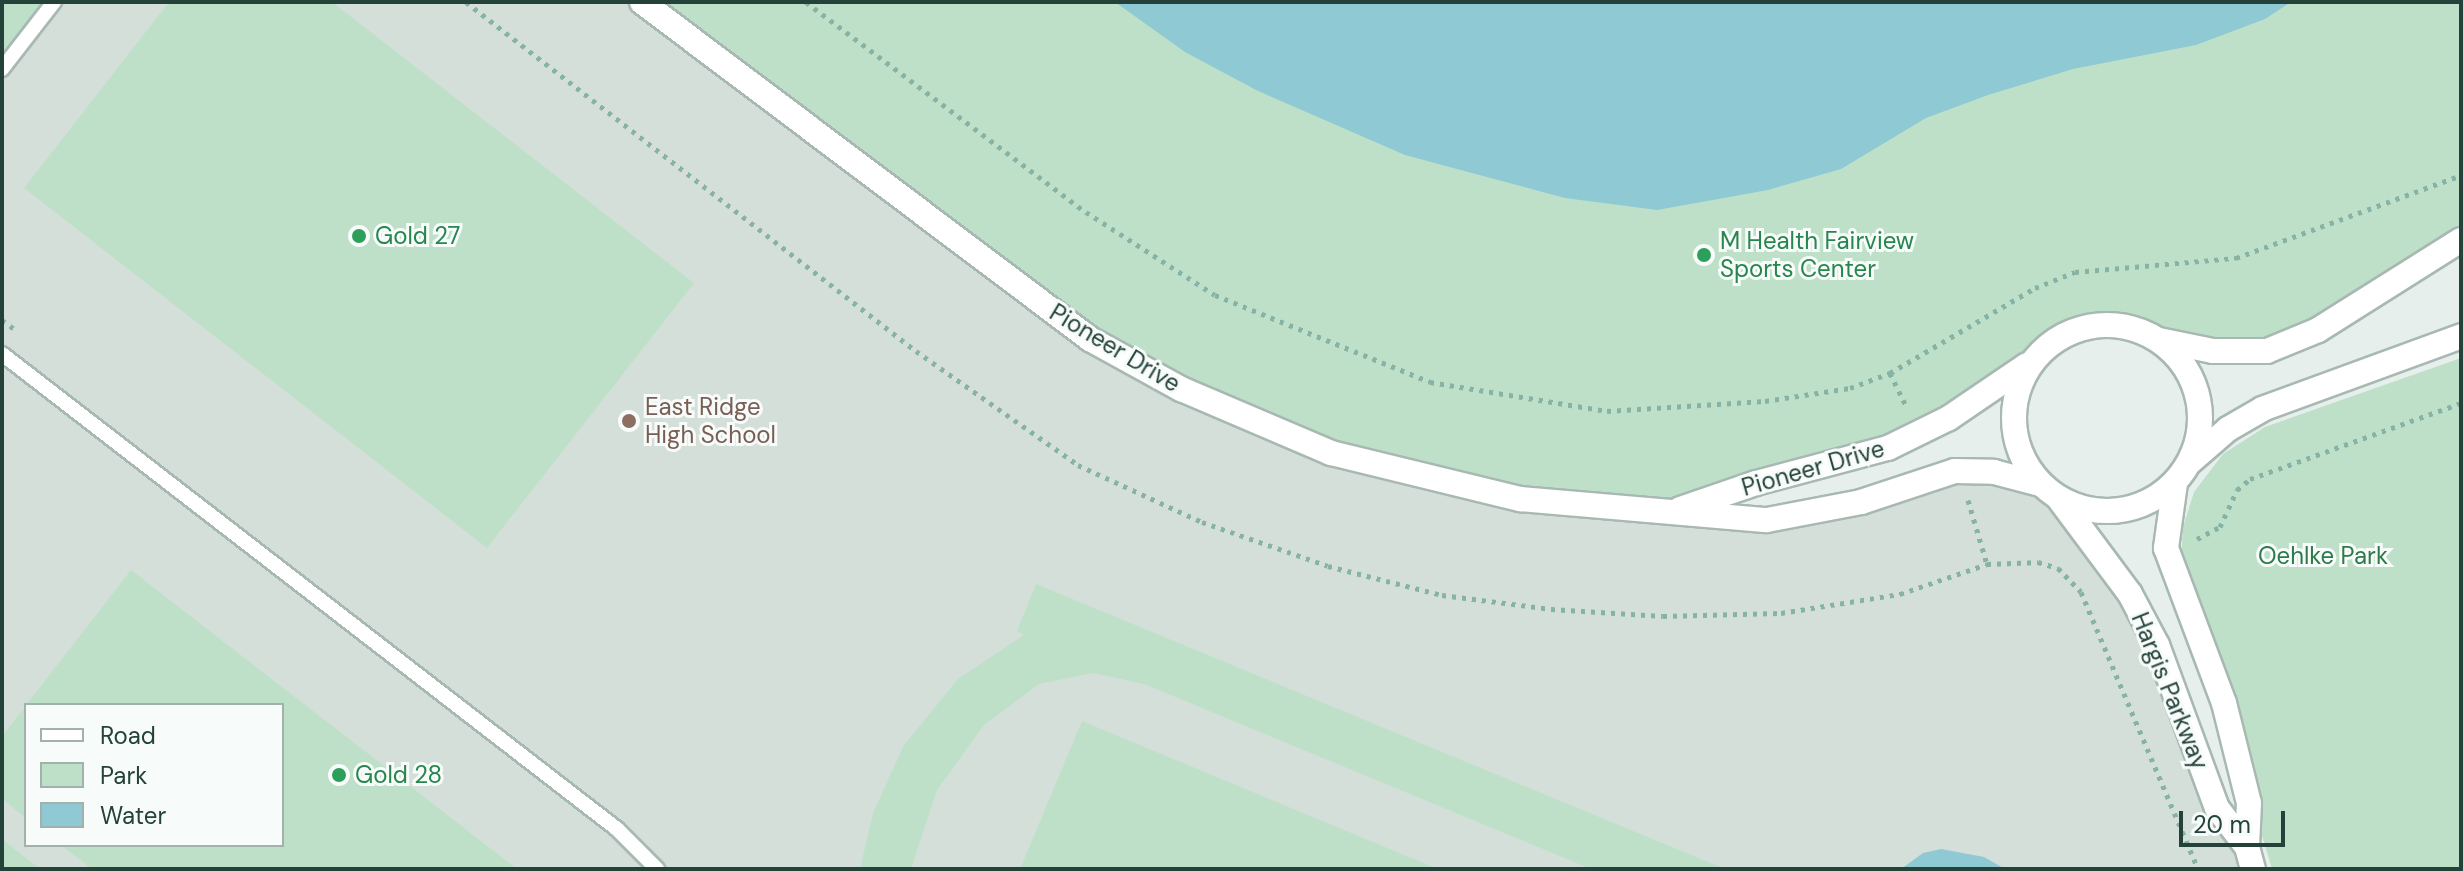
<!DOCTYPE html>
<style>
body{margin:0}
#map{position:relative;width:2463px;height:871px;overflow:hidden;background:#e6efeb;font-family:"DM Sans",sans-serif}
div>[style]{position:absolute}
.built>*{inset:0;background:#d4dfda}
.green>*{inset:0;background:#bfe0c8}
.water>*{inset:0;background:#8ec9d4}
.path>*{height:5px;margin-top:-2.5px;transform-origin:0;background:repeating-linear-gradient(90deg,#86b3a5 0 4px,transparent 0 10px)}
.roads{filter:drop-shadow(2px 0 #a8b8b2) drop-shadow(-2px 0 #a8b8b2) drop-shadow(0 2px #a8b8b2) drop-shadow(0 -2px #a8b8b2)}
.lane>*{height:14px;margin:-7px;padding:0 7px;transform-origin:7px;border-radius:7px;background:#fff}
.secondary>*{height:24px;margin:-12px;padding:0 12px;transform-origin:12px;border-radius:12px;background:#fff}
.secondary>.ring{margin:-12px;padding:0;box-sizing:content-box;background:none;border:24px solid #fff;border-radius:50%}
.dots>*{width:22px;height:22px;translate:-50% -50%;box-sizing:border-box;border:4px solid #f7fbf9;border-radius:50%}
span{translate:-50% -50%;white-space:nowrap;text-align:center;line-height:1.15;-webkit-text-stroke:6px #f7fbf9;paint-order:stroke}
.leisure-label{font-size:24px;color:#27864d}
.left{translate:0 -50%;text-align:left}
.street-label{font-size:24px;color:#24423a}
.education-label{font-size:24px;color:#785e54}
.park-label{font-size:24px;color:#2d7a4b}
.frame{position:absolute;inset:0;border:4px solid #24423a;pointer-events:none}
.legend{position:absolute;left:24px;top:703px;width:260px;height:144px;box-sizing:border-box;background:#f7fbf9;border:2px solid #a3b1ad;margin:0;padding:10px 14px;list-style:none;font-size:24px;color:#24423a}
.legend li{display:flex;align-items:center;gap:16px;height:40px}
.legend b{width:40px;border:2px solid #a3b1ad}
.scale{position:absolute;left:2179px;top:811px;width:106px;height:36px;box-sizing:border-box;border:4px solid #24423a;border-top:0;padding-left:10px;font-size:24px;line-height:28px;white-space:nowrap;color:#24423a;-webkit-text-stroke:6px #f7fbf9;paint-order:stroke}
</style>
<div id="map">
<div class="built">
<i style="clip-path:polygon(evenodd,54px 2px,642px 2px,1027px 294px,1767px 520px,1926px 477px,2040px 484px,2060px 499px,2096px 543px,2253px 869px,2px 869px,2px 69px,54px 2px,26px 705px,282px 705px,282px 845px,26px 845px,26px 705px)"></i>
</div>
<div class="green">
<i style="clip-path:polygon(2px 2px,54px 2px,2px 69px)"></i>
<i style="clip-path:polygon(169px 2px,332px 2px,694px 283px,487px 548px,24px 188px)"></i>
<i style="clip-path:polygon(642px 2px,2461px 2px,2461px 240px,2294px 342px,2158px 339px,2124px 326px,2089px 327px,2055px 340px,1949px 418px,1670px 512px,1520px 499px,1331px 453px,1091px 339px)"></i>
<i style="clip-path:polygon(2461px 358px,2461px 869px,2272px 869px,2181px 562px,2183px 527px,2194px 492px,2223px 454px,2265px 427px)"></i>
<i style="clip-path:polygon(131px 570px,517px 869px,92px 869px,61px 845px,282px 845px,282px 705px,26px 705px)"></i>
<i style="clip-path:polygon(1036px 584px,1725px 869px,1591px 869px,1144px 684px,1093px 673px,1039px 684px,984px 725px,937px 790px,911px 869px,860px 869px,873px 813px,904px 745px,958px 679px,1024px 635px,1017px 631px)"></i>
<i style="clip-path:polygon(26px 706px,26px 818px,2px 799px,2px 736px)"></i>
<i style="clip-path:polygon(1082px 721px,1438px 869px,1020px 869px)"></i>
<i style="clip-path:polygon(2px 839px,40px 869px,2px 869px)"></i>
</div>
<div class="water">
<i style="clip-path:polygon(1115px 2px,2291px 2px,2265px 19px,2196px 45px,2073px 69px,1988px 95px,1926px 118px,1841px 169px,1768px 190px,1657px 210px,1565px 198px,1405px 155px,1258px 91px,1185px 52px)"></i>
<i style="clip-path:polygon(1941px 849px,1984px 857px,2005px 869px,1901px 869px,1923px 853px)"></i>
</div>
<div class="path">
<i style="left:466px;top:2px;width:569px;rotate:37.8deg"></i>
<i style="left:916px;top:351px;width:198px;rotate:35.1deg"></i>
<i style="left:1078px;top:465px;width:136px;rotate:24.7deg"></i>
<i style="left:1202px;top:522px;width:133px;rotate:19.2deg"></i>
<i style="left:1328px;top:566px;width:118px;rotate:14.3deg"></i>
<i style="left:1442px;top:595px;width:110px;rotate:7.3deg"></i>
<i style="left:1551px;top:609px;width:112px;rotate:3.6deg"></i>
<i style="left:1663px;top:616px;width:118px;rotate:-1.5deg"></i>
<i style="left:1781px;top:613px;width:121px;rotate:-9.1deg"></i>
<i style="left:1900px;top:594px;width:92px;rotate:-19deg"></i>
<i style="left:1987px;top:564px;width:51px;rotate:-2.2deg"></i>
<i style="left:2038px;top:562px;width:21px;rotate:17deg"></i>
<i style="left:2058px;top:568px;width:33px;rotate:46deg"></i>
<i style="left:2081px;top:592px;width:301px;rotate:67.1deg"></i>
<i style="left:806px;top:2px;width:350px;rotate:36.9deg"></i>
<i style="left:1086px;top:212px;width:153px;rotate:32.8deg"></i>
<i style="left:1215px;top:295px;width:232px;rotate:22deg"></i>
<i style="left:1430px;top:382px;width:179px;rotate:9.3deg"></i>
<i style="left:1607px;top:411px;width:158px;rotate:-3.6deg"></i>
<i style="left:1765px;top:401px;width:86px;rotate:-8.7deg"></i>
<i style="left:1850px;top:388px;width:43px;rotate:-20.6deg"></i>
<i style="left:1890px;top:373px;width:168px;rotate:-30.4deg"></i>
<i style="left:2035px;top:288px;width:43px;rotate:-21.8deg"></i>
<i style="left:2075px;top:272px;width:162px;rotate:-5deg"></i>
<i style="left:2236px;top:258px;width:240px;rotate:-20.2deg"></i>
<i style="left:2px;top:320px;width:19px;rotate:36deg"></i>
<i style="left:1890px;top:373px;width:37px;rotate:64deg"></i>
<i style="left:1968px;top:500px;width:67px;rotate:73.5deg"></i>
<i style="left:2197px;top:539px;width:26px;rotate:-28deg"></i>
<i style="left:2220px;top:527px;width:41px;rotate:-65.3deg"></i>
<i style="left:2237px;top:490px;width:17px;rotate:-40deg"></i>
<i style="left:2250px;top:479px;width:224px;rotate:-19.8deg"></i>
</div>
<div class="roads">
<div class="lane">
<i style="left:2px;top:69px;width:85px;rotate:-52.2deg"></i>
<i style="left:2px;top:354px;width:777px;rotate:37.68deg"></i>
<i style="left:617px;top:829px;width:57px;rotate:45deg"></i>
</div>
<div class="secondary">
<i style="left:642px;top:2px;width:561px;rotate:36.95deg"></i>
<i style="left:1090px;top:339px;width:104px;rotate:28.8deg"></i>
<i style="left:1181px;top:389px;width:163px;rotate:23.1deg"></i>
<i style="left:1331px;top:453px;width:195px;rotate:13.7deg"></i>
<i style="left:1520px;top:499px;width:248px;rotate:4.9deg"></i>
<i style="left:1767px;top:520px;width:96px;rotate:-10.8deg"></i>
<i style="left:1861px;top:502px;width:99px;rotate:-18.3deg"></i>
<i style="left:1955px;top:471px;width:39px;rotate:1deg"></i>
<i style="left:1994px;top:472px;width:48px;rotate:14.6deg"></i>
<i class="ring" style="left:2014px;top:325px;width:162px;height:162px"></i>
<i style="left:2159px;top:340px;width:55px;rotate:11.5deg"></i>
<i style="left:2213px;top:351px;width:54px"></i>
<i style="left:2267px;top:351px;width:55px;rotate:-22.4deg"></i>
<i style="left:2318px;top:330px;width:169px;rotate:-32.2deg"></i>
<i style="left:2190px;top:462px;width:50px;rotate:-41deg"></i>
<i style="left:2228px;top:429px;width:39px;rotate:-30deg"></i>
<i style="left:2262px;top:409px;width:212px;rotate:-20.1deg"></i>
<i style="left:2175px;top:483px;width:66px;rotate:97.9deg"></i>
<i style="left:2166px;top:548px;width:165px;rotate:69.5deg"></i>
<i style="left:2224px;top:703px;width:103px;rotate:76deg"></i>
<i style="left:2249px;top:803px;width:44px;rotate:92.6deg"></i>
<i style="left:2247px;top:847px;width:23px;rotate:75deg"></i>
<i style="left:2060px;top:500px;width:117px;rotate:53.3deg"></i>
<i style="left:2130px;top:594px;width:58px;rotate:62.1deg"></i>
<i style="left:2157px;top:645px;width:174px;rotate:69.8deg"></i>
<i style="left:2217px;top:808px;width:49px;rotate:52.4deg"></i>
<i style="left:1680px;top:509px;width:80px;rotate:-18.9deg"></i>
<i style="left:1756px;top:483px;width:137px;rotate:-14.9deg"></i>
<i style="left:1888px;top:448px;width:68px;rotate:-26.2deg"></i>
<i style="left:1949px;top:418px;width:94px;rotate:-34.2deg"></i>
</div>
</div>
<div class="dots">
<i style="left:359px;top:236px;background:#2e9e5b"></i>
<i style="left:1704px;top:255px;background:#2e9e5b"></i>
<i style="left:629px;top:421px;background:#8d6e63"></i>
<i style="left:339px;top:775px;background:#2e9e5b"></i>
</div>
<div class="leisure-label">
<span class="left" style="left:375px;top:236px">Gold 27</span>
<span class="left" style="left:1720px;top:255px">M Health Fairview<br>Sports Center</span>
<span class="left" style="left:355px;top:775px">Gold 28</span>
</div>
<div class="street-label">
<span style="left:1115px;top:348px;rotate:31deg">Pioneer Drive</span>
<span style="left:1813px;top:468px;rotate:-16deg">Pioneer Drive</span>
<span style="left:2170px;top:691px;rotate:68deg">Hargis Parkway</span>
</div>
<div class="education-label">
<span class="left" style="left:645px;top:421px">East Ridge<br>High School</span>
</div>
<div class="park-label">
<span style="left:2323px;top:556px">Oehlke Park</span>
</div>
<div class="frame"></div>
<ul class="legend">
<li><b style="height:10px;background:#fff"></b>Road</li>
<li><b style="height:22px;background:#bfe0c8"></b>Park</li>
<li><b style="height:22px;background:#8ec9d4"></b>Water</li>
</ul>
<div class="scale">20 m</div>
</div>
